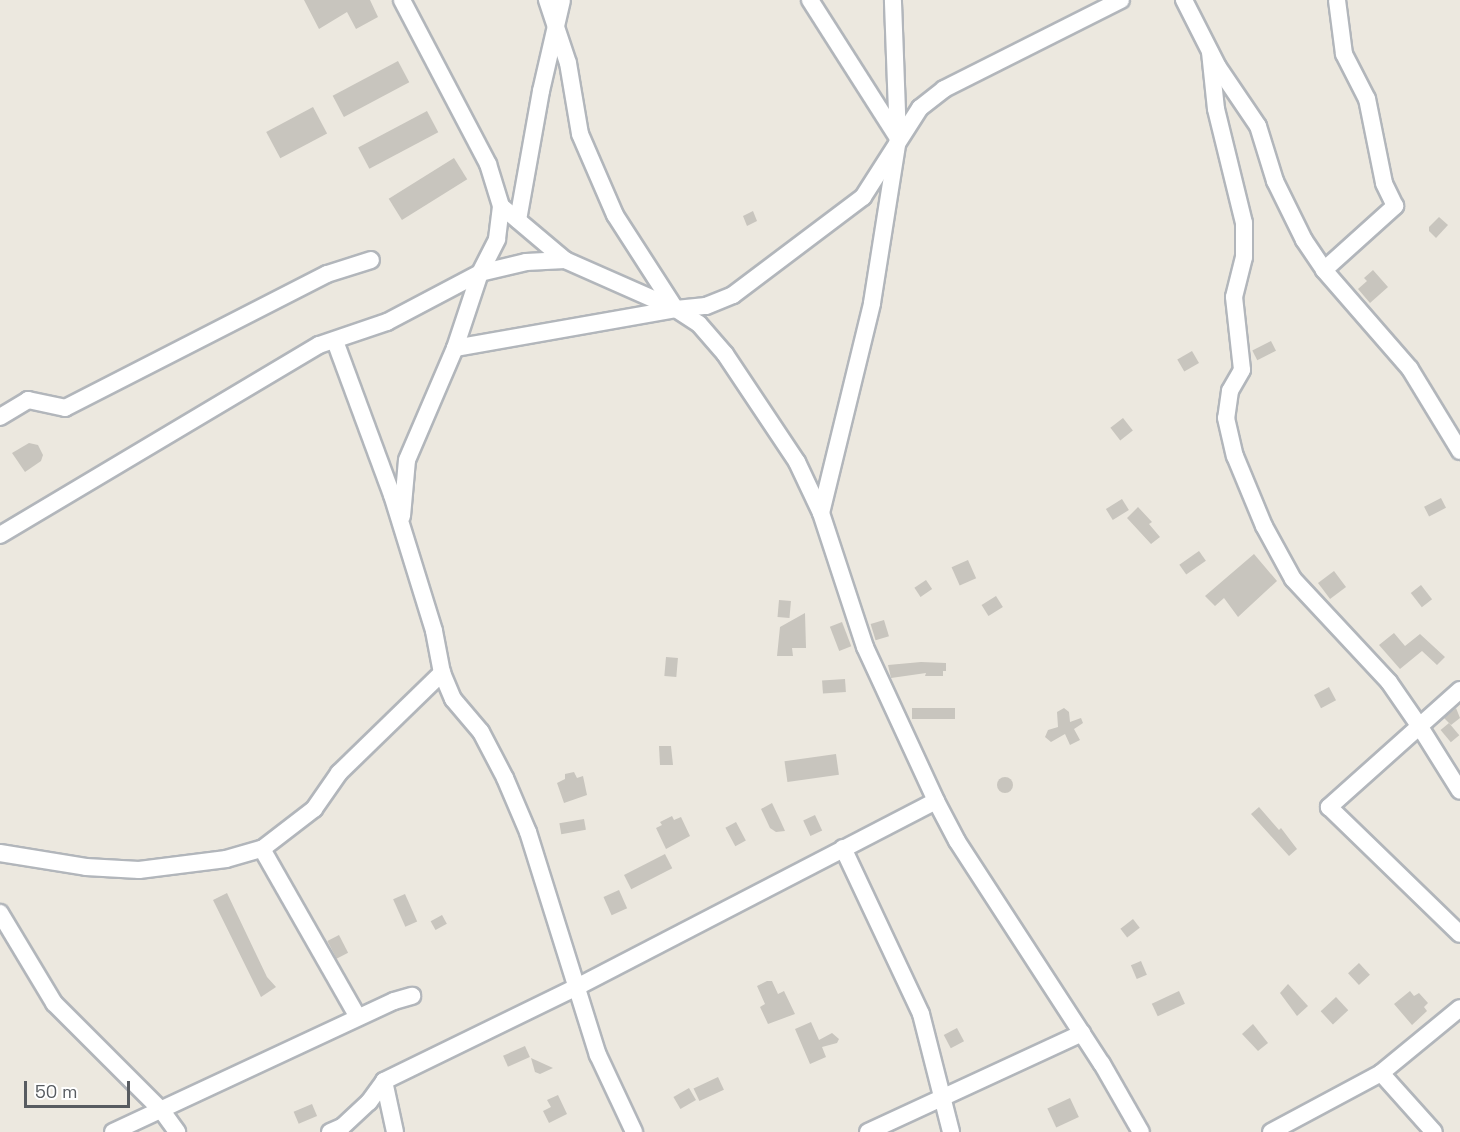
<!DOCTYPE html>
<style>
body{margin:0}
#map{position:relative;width:1460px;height:1132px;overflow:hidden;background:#ece8df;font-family:"Space Grotesk",sans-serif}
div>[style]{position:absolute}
.building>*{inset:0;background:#c8c5be;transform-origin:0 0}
.round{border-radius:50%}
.roads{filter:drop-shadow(2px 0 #b2b6bb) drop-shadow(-2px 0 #b2b6bb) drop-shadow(0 2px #b2b6bb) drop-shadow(0 -2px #b2b6bb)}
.minor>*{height:16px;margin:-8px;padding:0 8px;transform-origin:8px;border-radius:8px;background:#fff}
span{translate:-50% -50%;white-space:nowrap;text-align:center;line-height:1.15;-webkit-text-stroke:5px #fff;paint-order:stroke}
.scale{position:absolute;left:24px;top:1081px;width:106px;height:27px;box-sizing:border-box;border:3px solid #585c61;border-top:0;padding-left:8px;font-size:18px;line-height:21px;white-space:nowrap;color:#585c61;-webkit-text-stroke:4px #fff;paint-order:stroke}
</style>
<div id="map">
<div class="building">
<i style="clip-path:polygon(304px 0,370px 0,378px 17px,356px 29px,347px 12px,319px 29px)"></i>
<i style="left:398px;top:61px;width:24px;height:74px;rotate:62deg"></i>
<i style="left:313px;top:107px;width:30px;height:53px;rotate:62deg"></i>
<i style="left:427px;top:111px;width:24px;height:78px;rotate:62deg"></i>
<i style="left:454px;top:158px;width:25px;height:77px;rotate:58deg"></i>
<i style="clip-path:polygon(753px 211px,757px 221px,747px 226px,743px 216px)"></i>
<i style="clip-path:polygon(1439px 217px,1448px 225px,1436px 238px,1429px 231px,1429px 227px)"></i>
<i style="clip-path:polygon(1373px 270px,1388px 287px,1370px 303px,1358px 289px,1367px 281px,1364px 278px)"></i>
<i style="left:1271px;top:341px;width:11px;height:21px;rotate:63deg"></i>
<i style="left:1192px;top:351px;width:14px;height:17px;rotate:60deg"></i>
<i style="left:1123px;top:418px;width:16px;height:16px;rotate:52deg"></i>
<i style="clip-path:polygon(29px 443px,38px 445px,43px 455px,41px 461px,25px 472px,12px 453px)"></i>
<i style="left:1441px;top:498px;width:11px;height:19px;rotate:63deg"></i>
<i style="left:1122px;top:499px;width:13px;height:19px;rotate:58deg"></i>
<i style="clip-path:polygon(1138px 507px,1152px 522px,1149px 524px,1160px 537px,1151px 544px,1127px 518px)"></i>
<i style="left:1199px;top:551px;width:12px;height:24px;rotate:55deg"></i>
<i style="clip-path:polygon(1254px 554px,1277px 581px,1238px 617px,1224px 598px,1215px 606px,1205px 596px)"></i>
<i style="left:968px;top:560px;width:20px;height:18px;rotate:66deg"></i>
<i style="left:1334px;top:571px;width:20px;height:20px;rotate:53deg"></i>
<i style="left:926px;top:580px;width:11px;height:14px;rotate:56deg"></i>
<i style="left:1421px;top:585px;width:18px;height:13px;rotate:52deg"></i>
<i style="left:996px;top:596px;width:13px;height:17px;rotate:58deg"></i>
<i style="left:779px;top:600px;width:12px;height:17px;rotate:5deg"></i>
<i style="clip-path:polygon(805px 613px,806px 648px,792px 648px,793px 656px,777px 656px,780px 627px)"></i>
<i style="left:884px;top:620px;width:17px;height:14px;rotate:73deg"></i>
<i style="left:842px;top:622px;width:26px;height:13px;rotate:69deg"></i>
<i style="clip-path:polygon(1394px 633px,1405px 646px,1420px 634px,1445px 657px,1437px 665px,1422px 651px,1400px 669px,1379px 645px)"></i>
<i style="left:666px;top:657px;width:12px;height:19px;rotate:5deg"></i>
<i style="clip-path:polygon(921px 662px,946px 663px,946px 671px,943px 671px,943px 676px,925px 676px,926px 673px,891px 678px,888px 665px)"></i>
<i style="left:845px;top:679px;width:13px;height:23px;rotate:86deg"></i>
<i style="left:1329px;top:687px;width:15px;height:17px;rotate:62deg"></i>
<i style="left:955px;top:708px;width:11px;height:43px;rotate:90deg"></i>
<i style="clip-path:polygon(1064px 708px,1069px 712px,1070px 722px,1081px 718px,1083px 723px,1074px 729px,1080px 740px,1070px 745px,1065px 734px,1051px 742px,1045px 737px,1048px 730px,1058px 727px,1057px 712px)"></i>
<i style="clip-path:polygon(1456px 708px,1460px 718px,1451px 725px,1444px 718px)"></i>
<i style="left:1449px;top:723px;width:16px;height:11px;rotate:50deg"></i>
<i style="clip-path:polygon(659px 746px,671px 746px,673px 765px,660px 765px)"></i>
<i style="left:836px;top:754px;width:21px;height:52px;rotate:82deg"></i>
<i style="clip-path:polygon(574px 772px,577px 778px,583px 776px,587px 795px,564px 803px,557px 783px,565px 779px,565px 774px)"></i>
<i class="round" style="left:997px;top:777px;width:16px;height:16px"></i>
<i style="clip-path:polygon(772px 803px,781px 822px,785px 831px,776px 832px,770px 828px,761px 809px)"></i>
<i style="clip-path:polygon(1259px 807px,1279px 830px,1281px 828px,1297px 849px,1289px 856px,1251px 814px)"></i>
<i style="left:815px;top:815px;width:17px;height:13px;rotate:65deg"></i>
<i style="clip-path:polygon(672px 816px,674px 820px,681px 817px,690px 836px,666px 849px,656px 828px,662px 825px,660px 822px)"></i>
<i style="left:584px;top:819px;width:11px;height:25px;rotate:80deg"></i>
<i style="left:736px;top:822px;width:21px;height:12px;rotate:62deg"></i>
<i style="left:665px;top:854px;width:16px;height:46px;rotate:63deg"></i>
<i style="left:619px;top:890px;width:20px;height:17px;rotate:66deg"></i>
<i style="clip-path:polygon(227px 893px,267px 977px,276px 987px,261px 997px,213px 900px)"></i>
<i style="left:405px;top:894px;width:30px;height:13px;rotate:66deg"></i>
<i style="left:442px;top:915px;width:10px;height:13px;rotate:61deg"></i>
<i style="left:1133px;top:919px;width:11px;height:16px;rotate:52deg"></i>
<i style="left:339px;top:935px;width:20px;height:13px;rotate:63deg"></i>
<i style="left:1141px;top:961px;width:15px;height:11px;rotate:67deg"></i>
<i style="left:1359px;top:963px;width:16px;height:15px;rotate:47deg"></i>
<i style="clip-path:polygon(767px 981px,772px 981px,778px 994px,784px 991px,795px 1014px,768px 1024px,760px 1007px,765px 1004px,757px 986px)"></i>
<i style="clip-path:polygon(1288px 984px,1308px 1006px,1297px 1016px,1280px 993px)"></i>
<i style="left:1179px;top:991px;width:14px;height:30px;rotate:65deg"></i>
<i style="clip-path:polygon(1410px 991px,1414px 996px,1419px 993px,1428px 1003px,1424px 1007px,1427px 1011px,1412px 1025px,1394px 1004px)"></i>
<i style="left:1336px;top:997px;width:18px;height:21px;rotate:47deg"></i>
<i style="clip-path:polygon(811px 1022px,819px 1040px,832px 1033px,839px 1039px,837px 1043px,822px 1047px,826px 1057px,810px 1064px,795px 1029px)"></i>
<i style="clip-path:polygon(1253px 1024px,1268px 1043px,1258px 1051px,1242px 1034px)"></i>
<i style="left:957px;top:1028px;width:15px;height:15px;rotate:62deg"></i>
<i style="left:525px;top:1046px;width:12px;height:24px;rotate:66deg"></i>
<i style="clip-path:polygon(531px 1058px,553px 1068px,540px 1074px,535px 1072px)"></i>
<i style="left:718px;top:1077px;width:14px;height:27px;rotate:65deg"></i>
<i style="left:689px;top:1088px;width:14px;height:18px;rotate:60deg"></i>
<i style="clip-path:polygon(558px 1095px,567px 1114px,549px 1123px,543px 1111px,551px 1107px,547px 1100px)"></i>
<i style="left:1070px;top:1098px;width:21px;height:25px;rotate:65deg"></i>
<i style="left:312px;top:1104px;width:13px;height:20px;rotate:67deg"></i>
</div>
<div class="roads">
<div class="minor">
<i style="left:547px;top:0;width:66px;rotate:71.6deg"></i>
<i style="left:568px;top:63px;width:72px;rotate:80.4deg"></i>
<i style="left:580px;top:134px;width:88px;rotate:66.6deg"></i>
<i style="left:615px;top:215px;width:111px;rotate:57.2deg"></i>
<i style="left:810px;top:0;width:164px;rotate:57.5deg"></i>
<i style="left:1184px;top:0;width:75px;rotate:63.1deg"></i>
<i style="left:1218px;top:67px;width:71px;rotate:55.9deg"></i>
<i style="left:1258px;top:126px;width:58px;rotate:72.8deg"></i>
<i style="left:1275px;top:181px;width:66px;rotate:63.8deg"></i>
<i style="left:1304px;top:240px;width:36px;rotate:56deg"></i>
<i style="left:1324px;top:270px;width:131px;rotate:49deg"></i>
<i style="left:1410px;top:369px;width:96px;rotate:58.6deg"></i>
<i style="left:1210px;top:52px;width:57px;rotate:84deg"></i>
<i style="left:1216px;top:109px;width:117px;rotate:76.2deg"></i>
<i style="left:1244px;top:223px;width:34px;rotate:90deg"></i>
<i style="left:1244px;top:257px;width:41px;rotate:104deg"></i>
<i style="left:1234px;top:297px;width:73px;rotate:83.7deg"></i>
<i style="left:1242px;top:370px;width:24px;rotate:120deg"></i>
<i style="left:1230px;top:391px;width:27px;rotate:98deg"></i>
<i style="left:1226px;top:418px;width:39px;rotate:77deg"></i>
<i style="left:1235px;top:456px;width:76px;rotate:67.5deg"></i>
<i style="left:1264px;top:526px;width:60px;rotate:61.3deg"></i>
<i style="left:1293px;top:579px;width:141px;rotate:47deg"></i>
<i style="left:1389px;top:682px;width:55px;rotate:55.4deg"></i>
<i style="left:1420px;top:727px;width:75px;rotate:58deg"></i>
<i style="left:501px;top:206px;width:84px;rotate:40.2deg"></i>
<i style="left:565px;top:260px;width:121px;rotate:23.8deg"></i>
<i style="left:676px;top:309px;width:27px;rotate:33deg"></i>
<i style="left:699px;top:324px;width:40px;rotate:49deg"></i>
<i style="left:725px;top:354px;width:130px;rotate:56.3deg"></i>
<i style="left:797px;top:462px;width:56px;rotate:64.8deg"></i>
<i style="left:821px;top:513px;width:141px;rotate:71.8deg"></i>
<i style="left:865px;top:647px;width:170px;rotate:65.2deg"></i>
<i style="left:936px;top:801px;width:45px;rotate:62.3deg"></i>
<i style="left:957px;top:841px;width:266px;rotate:57deg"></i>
<i style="left:1102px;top:1064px;width:78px;rotate:60.2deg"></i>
<i style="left:518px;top:220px;width:131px;rotate:-79.9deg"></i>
<i style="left:541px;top:91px;width:93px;rotate:-77deg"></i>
<i style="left:1324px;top:270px;width:96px;rotate:-42deg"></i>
<i style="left:1395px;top:206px;width:25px;rotate:-116deg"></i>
<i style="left:1384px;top:183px;width:86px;rotate:-101.4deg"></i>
<i style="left:1367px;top:99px;width:51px;rotate:-117.1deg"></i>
<i style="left:1344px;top:54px;width:54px;rotate:-97.4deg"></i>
<i style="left:335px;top:341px;width:164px;rotate:69.7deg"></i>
<i style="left:392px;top:495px;width:142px;rotate:72.8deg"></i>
<i style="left:434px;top:631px;width:43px;rotate:79.2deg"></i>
<i style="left:442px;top:673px;width:28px;rotate:67deg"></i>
<i style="left:453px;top:699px;width:43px;rotate:49.7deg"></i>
<i style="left:481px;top:732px;width:52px;rotate:62.4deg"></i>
<i style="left:505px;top:778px;width:59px;rotate:66.9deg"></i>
<i style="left:528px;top:832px;width:234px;rotate:72.6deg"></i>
<i style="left:598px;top:1055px;width:85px;rotate:64.9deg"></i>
<i style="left:455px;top:348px;width:224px;rotate:-10deg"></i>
<i style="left:676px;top:309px;width:30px;rotate:-6deg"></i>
<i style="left:706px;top:306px;width:29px;rotate:-22deg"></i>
<i style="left:733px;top:295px;width:163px;rotate:-37deg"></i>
<i style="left:863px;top:197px;width:106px;rotate:-57.4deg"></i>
<i style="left:920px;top:108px;width:31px;rotate:-38deg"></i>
<i style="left:944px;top:89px;width:198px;rotate:-26.7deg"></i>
<i style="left:0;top:417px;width:33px;rotate:-31deg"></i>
<i style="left:28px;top:400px;width:38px;rotate:12deg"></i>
<i style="left:65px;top:408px;width:294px;rotate:-27.1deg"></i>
<i style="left:327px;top:274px;width:46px;rotate:-17.7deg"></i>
<i style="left:821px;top:513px;width:216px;rotate:-76.3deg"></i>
<i style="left:872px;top:303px;width:166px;rotate:-81deg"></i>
<i style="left:898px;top:139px;width:139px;rotate:-92.1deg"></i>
<i style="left:402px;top:516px;width:56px;rotate:-84.9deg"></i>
<i style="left:407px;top:460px;width:122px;rotate:-66.8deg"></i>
<i style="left:455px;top:348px;width:79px;rotate:-71.6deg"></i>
<i style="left:480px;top:273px;width:47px;rotate:-13.4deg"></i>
<i style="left:526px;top:262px;width:39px;rotate:-3deg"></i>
<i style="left:0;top:535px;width:371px;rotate:-30.8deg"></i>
<i style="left:319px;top:345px;width:72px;rotate:-18.7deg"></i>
<i style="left:387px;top:322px;width:105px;rotate:-27.8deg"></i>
<i style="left:480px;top:273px;width:38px;rotate:-63deg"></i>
<i style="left:497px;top:239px;width:33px;rotate:-83deg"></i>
<i style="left:501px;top:206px;width:44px;rotate:-107.2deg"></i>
<i style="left:488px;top:164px;width:185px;rotate:-117.7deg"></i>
<i style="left:1460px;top:690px;width:176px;rotate:138.2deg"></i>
<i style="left:1329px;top:807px;width:182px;rotate:44.1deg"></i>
<i style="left:843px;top:848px;width:183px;rotate:64.8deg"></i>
<i style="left:921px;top:1014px;width:122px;rotate:75.7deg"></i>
<i style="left:262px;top:849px;width:193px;rotate:60.3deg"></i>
<i style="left:0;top:853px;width:87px;rotate:9.2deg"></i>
<i style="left:86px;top:867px;width:53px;rotate:3.2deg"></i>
<i style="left:139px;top:870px;width:88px;rotate:-7.2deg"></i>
<i style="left:226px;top:859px;width:37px;rotate:-16deg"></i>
<i style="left:262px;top:849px;width:66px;rotate:-37.6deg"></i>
<i style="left:314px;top:809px;width:44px;rotate:-55.2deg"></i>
<i style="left:339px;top:773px;width:144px;rotate:-44.2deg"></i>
<i style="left:0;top:913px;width:105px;rotate:59deg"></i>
<i style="left:54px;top:1003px;width:153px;rotate:45deg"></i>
<i style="left:162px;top:1111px;width:26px;rotate:54deg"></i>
<i style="left:1381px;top:1073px;width:79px;rotate:48.1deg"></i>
<i style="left:384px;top:1081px;width:52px;rotate:77.8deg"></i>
<i style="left:113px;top:1132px;width:310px;rotate:-25deg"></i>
<i style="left:394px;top:1001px;width:19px;rotate:-16deg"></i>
<i style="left:330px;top:1132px;width:13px;rotate:-23deg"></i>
<i style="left:342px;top:1127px;width:37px;rotate:-43deg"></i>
<i style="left:369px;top:1102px;width:26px;rotate:-54deg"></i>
<i style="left:384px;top:1081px;width:215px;rotate:-26deg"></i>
<i style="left:577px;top:987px;width:404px;rotate:-27.4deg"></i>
<i style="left:868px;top:1132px;width:236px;rotate:-24.8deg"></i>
<i style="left:1271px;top:1132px;width:125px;rotate:-28.2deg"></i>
<i style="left:1381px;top:1073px;width:102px;rotate:-39.4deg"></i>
</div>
</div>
<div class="scale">50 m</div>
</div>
